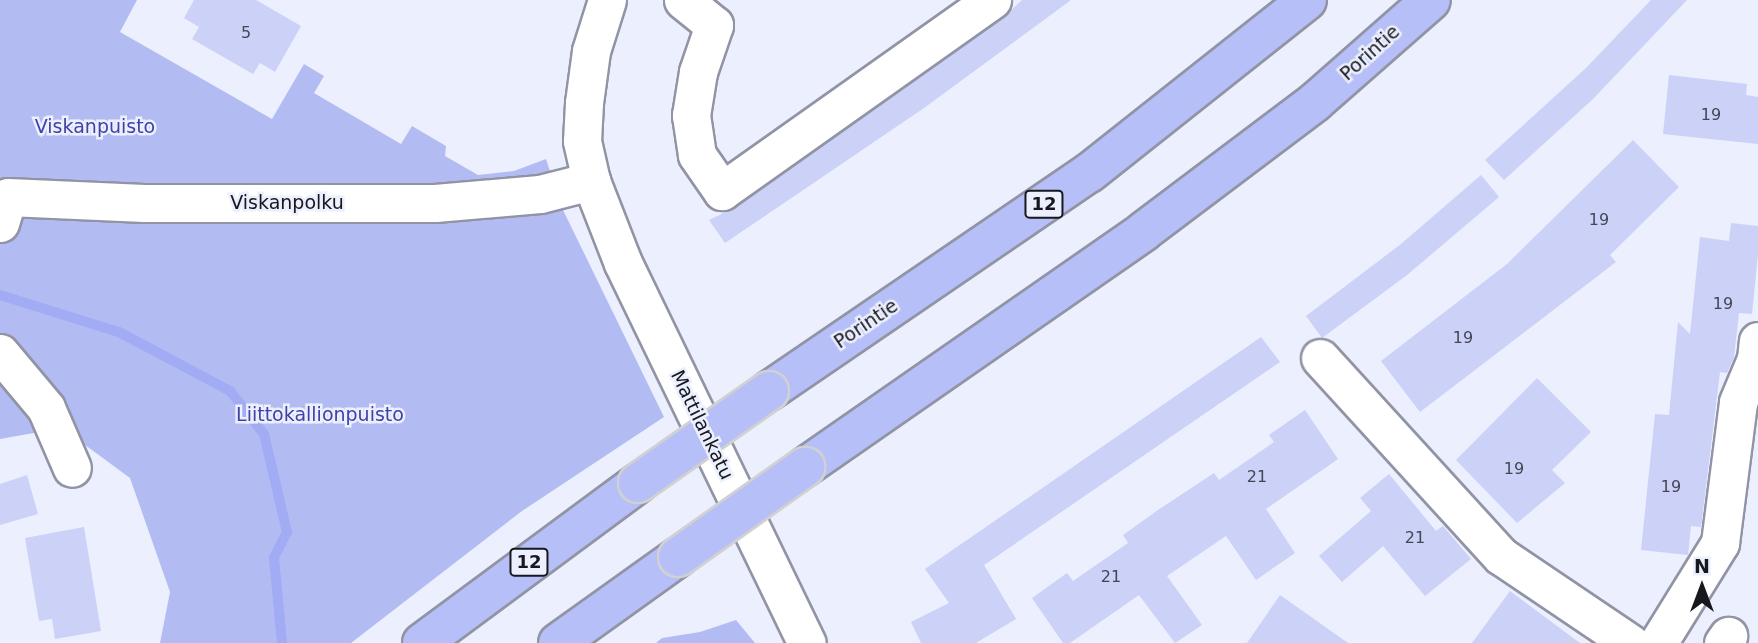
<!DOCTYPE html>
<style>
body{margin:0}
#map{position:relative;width:1758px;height:643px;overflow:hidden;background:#eceffd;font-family:"DejaVu Sans",sans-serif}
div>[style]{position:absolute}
.green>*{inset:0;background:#b2bcf3}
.stream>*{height:10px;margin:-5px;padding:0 5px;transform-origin:5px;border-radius:5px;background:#a1acf4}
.building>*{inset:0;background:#cbd1f7}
.roads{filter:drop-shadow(2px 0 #9194a4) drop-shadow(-2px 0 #9194a4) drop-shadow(0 2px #9194a4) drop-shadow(0 -2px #9194a4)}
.minor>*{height:37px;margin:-18.5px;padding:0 18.5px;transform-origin:18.5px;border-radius:18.5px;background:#fff}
.highway>*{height:38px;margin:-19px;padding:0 19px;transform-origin:19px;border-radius:19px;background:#b6bff7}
.bridges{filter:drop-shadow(2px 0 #d1d1d2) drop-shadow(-2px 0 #d1d1d2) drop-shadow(0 2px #d1d1d2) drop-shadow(0 -2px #d1d1d2)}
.highway-bridge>*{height:38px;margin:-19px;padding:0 19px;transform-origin:19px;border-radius:19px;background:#b6bff7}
span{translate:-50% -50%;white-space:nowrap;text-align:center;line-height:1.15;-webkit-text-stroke:5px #eceffd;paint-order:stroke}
.number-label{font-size:16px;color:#444654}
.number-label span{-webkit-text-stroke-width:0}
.shield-label span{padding:2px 5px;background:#eceffd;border:2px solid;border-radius:5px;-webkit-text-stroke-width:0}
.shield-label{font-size:18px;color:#17181e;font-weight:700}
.street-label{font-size:19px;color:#17181e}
.park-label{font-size:19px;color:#4142a8}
.north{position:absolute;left:1667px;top:552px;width:70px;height:70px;-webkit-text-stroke:5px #eceffd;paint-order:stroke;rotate:0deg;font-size:19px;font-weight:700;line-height:28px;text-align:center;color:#17181e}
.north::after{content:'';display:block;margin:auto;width:24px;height:32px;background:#17181e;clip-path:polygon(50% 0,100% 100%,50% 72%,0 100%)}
</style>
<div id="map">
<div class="green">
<i style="clip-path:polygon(0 0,137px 0,120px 32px,272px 119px,304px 64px,324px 76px,314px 93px,401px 144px,412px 126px,446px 146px,445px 156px,478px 175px,514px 171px,546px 159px,563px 210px,664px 417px,522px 511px,351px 643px,160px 643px,170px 592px,130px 478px,62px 428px,0 439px)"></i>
<i style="clip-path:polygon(736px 620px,755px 643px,656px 643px,662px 638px,700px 632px)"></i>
</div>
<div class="stream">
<i style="left:0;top:295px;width:125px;rotate:17.3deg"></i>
<i style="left:119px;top:332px;width:126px;rotate:28deg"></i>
<i style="left:230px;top:391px;width:55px;rotate:51.7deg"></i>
<i style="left:264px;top:434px;width:101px;rotate:76.8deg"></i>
<i style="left:287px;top:532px;width:29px;rotate:117deg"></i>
<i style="left:274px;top:558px;width:85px;rotate:84.6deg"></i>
</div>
<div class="building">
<i style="clip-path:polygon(194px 0,256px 0,301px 26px,275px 72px,260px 63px,253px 74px,192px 39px,199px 27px,184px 18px)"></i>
<i style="clip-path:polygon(1022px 0,1071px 0,924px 108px,725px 243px,709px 220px,734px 208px,1004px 17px)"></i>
<i style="clip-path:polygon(1651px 0,1687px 0,1593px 99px,1504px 180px,1485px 160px,1586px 68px)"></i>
<i style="clip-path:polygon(1669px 75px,1747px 84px,1746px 95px,1758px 97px,1758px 144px,1663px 134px)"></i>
<i style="clip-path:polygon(1633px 140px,1679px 187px,1610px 255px,1616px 262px,1420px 412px,1381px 361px,1507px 264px)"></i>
<i style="clip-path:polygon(1481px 175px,1499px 197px,1407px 275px,1322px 338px,1306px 316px,1401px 244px)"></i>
<i style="clip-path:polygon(1731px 223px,1758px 226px,1758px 254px,1752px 314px,1739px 313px,1734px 357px,1727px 373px,1720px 372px,1701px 527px,1691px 526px,1688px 555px,1641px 550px,1655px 414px,1669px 415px,1678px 322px,1690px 334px,1700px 237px,1729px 241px)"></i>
<i style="clip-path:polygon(1261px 337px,1280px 362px,984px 565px,1016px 619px,976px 643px,921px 643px,911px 622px,949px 603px,925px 569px)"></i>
<i style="clip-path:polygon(1537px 378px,1591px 432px,1552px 470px,1565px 483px,1517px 523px,1456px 460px)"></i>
<i style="clip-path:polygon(1305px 410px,1338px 459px,1266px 509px,1295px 553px,1256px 580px,1226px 536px,1167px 576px,1202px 625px,1175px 643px,1139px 595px,1070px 643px,1063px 643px,1032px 598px,1067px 573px,1073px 581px,1128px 543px,1123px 535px,1158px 510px,1214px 473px,1219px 480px,1274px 442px,1269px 435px)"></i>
<i style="clip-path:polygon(1389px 474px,1436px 531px,1443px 526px,1471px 559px,1425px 596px,1383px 546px,1342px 582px,1319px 556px,1371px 511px,1360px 498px)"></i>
<i style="clip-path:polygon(27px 475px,38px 514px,0 525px,0 484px)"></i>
<i style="clip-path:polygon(84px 527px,101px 631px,55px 639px,52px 619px,39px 621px,25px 538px)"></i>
<i style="clip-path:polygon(1510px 591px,1580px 643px,1472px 643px)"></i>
<i style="clip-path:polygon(1280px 595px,1348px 643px,1247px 643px)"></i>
</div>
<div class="roads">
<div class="minor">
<i style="left:607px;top:0;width:53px;rotate:107.4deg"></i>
<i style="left:591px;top:51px;width:52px;rotate:97.7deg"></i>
<i style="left:584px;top:103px;width:38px;rotate:93deg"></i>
<i style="left:582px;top:141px;width:41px;rotate:77.3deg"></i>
<i style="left:591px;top:181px;width:88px;rotate:68.7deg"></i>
<i style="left:623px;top:263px;width:422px;rotate:64.2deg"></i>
<i style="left:683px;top:0;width:40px;rotate:39deg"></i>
<i style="left:714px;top:25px;width:50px;rotate:108.8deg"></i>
<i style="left:698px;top:72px;width:44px;rotate:99.2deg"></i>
<i style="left:691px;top:115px;width:40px;rotate:81.5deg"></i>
<i style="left:697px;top:155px;width:44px;rotate:55.2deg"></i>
<i style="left:722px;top:191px;width:331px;rotate:-35.3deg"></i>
<i style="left:0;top:223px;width:27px;rotate:-73deg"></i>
<i style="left:8px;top:197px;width:136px;rotate:2.5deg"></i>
<i style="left:144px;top:203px;width:291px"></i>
<i style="left:435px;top:203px;width:105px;rotate:-4.9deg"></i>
<i style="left:540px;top:194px;width:53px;rotate:-14.3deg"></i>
<i style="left:0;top:353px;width:72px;rotate:50.1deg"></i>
<i style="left:46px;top:408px;width:65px;rotate:66.6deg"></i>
<i style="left:1320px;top:358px;width:268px;rotate:47.6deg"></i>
<i style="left:1501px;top:556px;width:156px;rotate:34deg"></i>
<i style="left:1658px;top:643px;width:118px;rotate:-58.2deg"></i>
<i style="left:1720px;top:543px;width:142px;rotate:-82.7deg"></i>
<i style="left:1738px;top:402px;width:47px;rotate:-67.3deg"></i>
<i style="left:1756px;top:359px;width:18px;rotate:-84deg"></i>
<i style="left:1723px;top:643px;width:9px;rotate:-54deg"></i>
</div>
<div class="highway">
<i style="left:769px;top:391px;width:387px;rotate:-34.3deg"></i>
<i style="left:1089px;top:173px;width:278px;rotate:-38.4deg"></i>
<i style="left:805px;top:467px;width:413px;rotate:-34.8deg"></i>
<i style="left:1144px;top:231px;width:214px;rotate:-37deg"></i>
<i style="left:1315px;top:102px;width:154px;rotate:-41.3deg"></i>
<i style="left:422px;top:643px;width:269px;rotate:-36.5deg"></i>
<i style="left:558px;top:643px;width:148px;rotate:-35.6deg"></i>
</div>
</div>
<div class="bridges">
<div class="highway-bridge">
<i style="left:638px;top:483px;width:160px;rotate:-35.1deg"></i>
<i style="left:678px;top:557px;width:156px;rotate:-35.3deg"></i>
</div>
</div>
<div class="number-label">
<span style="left:246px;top:33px">5</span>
<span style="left:1711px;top:115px">19</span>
<span style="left:1599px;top:220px">19</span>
<span style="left:1723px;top:304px">19</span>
<span style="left:1463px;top:338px">19</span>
<span style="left:1514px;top:469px">19</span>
<span style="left:1257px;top:477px">21</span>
<span style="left:1671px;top:487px">19</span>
<span style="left:1415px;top:538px">21</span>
<span style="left:1111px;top:577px">21</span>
</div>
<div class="shield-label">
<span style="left:1044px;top:204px">12</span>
<span style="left:529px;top:562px">12</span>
</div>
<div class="street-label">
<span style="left:1370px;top:53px;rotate:-42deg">Porintie</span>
<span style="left:287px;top:203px">Viskanpolku</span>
<span style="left:866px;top:324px;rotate:-34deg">Porintie</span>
<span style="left:702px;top:425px;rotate:64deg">Mattilankatu</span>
</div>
<div class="park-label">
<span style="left:95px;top:127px">Viskanpuisto</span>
<span style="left:320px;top:415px">Liittokallionpuisto</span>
</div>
<div class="north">N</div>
</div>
